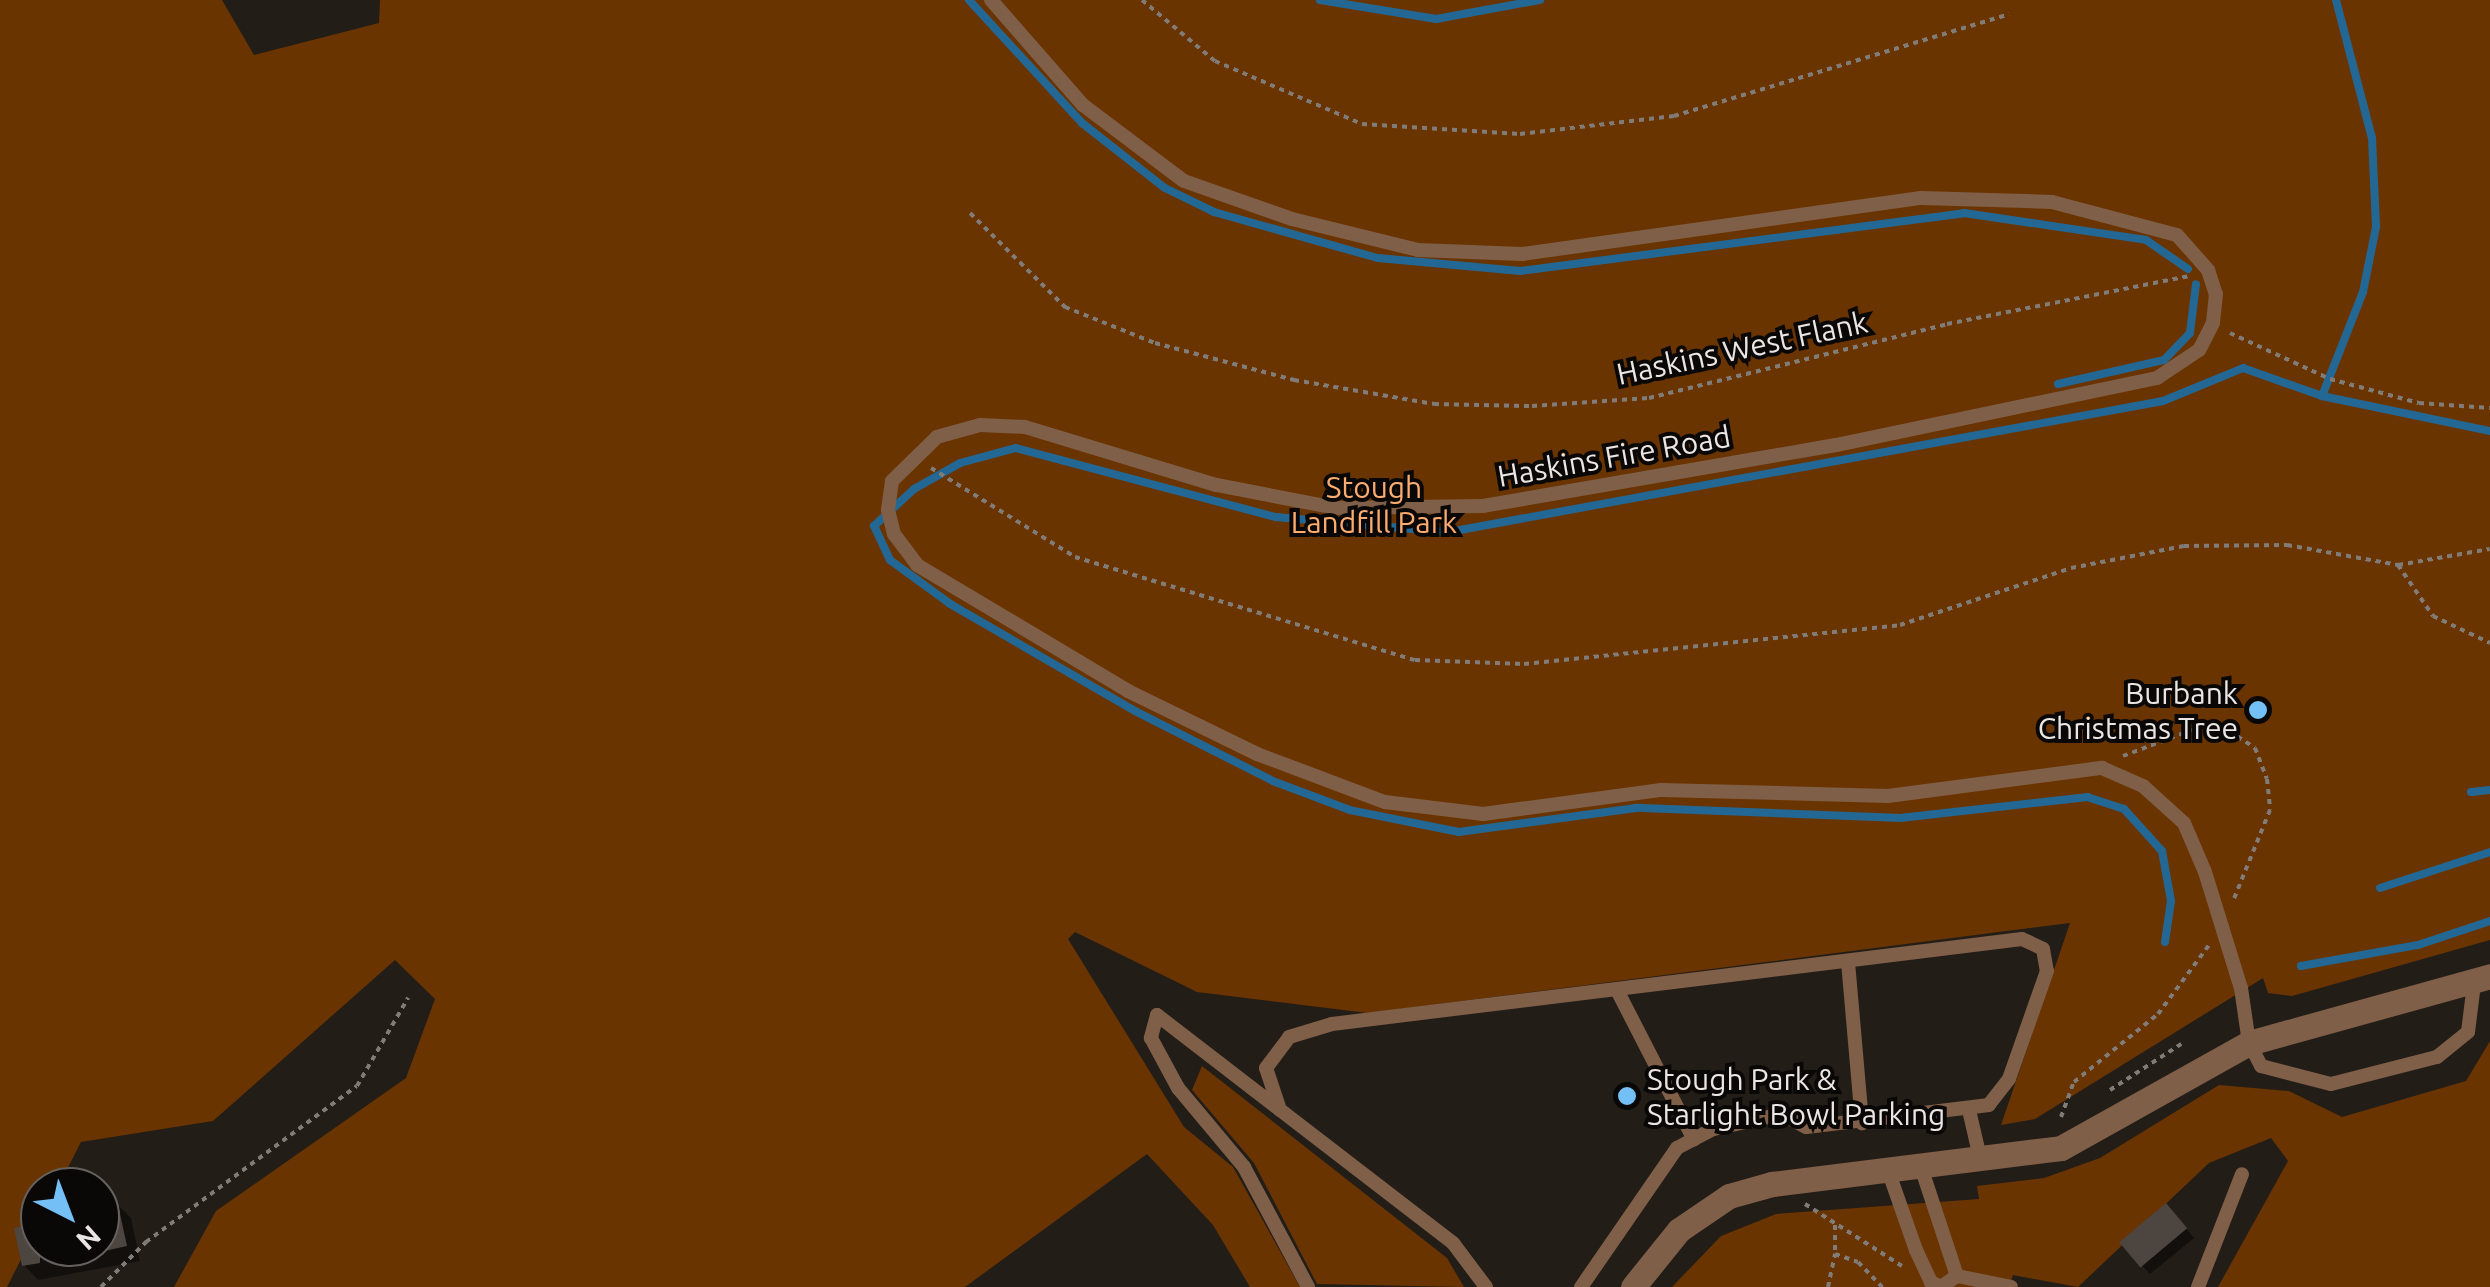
<!DOCTYPE html>
<style>
body{margin:0}
#map{position:relative;width:2490px;height:1287px;overflow:hidden;background:#231d18;font-family:Ubuntu,sans-serif}
div>[style]{position:absolute}
.green>*{inset:0;background:#6a3400}
.shadow>*{inset:0;background:#0007}
.stream>*{height:8px;margin:-4px;padding:0 4px;transform-origin:4px;border-radius:4px;background:#236895}
.building>*{inset:0;background:#4c4540;transform-origin:0 0}
.path>*{height:4px;margin-top:-2px;transform-origin:0;background:repeating-linear-gradient(90deg,#817c78 0 5px,transparent 0 10px)}
.service>*{height:14px;margin:-7px;padding:0 7px;transform-origin:7px;border-radius:7px;background:#805f48}
.minor>*{height:25px;margin:-12.5px;padding:0 12.5px;transform-origin:12.5px;border-radius:12.5px;background:#805f48}
.dots>*{width:28px;height:28px;translate:-50% -50%;box-sizing:border-box;border:5px solid #0a0806;border-radius:50%}
span{translate:-50% -50%;white-space:nowrap;text-align:center;line-height:1.15;-webkit-text-stroke:8px #0a0806;paint-order:stroke}
.street-label{font-size:30px;color:#ebe6e3}
.park-label{font-size:30px;color:#fdac70}
.poi-label{font-size:30px;color:#ebe6e3}
.right{translate:-100% -50%;text-align:right}
.left{translate:0 -50%;text-align:left}
.north{position:absolute;left:20px;top:1167px;width:100px;height:100px;box-sizing:border-box;background:#0a0806;border:2px solid #64615e;border-radius:50%;rotate:138deg;font-size:28px;font-weight:700;line-height:40px;text-align:center;color:#ebe6e3}
.north::after{content:'';display:block;margin:auto;width:35px;height:45px;background:#74c0f6;clip-path:polygon(50% 0,100% 100%,50% 72%,0 100%)}
</style>
<div id="map">
<div class="green">
<i style="clip-path:polygon(0 0,222px 0,254px 55px,379px 23px,380px 0,2490px 0,2490px 940px,2292px 996px,2268px 993px,2263px 978px,2035px 1119px,2001px 1125px,2070px 923px,1368px 1013px,1197px 992px,1075px 932px,1068px 939px,1184px 1127px,1233px 1167px,1300px 1287px,1250px 1287px,1213px 1225px,1147px 1154px,965px 1287px,174px 1287px,216px 1211px,406px 1078px,435px 999px,395px 960px,213px 1121px,81px 1142px,58px 1187px,40px 1187px,40px 1222px,7px 1287px,0 1287px)"></i>
<i style="clip-path:polygon(2490px 1041px,2490px 1287px,2218px 1287px,2288px 1161px,2271px 1138px,2209px 1163px,2078px 1287px,2013px 1275px,2009px 1287px,1672px 1287px,1721px 1236px,1776px 1214px,1979px 1199px,1977px 1186px,2044px 1178px,2100px 1158px,2219px 1085px,2289px 1091px,2342px 1117px,2466px 1081px)"></i>
<i style="clip-path:polygon(1202px 1066px,1447px 1258px,1464px 1287px,1317px 1284px,1254px 1163px,1192px 1090px)"></i>
</div>
<div class="shadow">
<i style="clip-path:polygon(116px 1203px,131px 1218px,140px 1261px,38px 1280px,24px 1265px,40px 1225px,40px 1247px,100px 1247px,100px 1214px)"></i>
<i style="clip-path:polygon(2175px 1215px,2194px 1238px,2150px 1274px,2122px 1242px)"></i>
</div>
<div class="stream">
<i style="left:969px;top:0;width:167px;rotate:47.4deg"></i>
<i style="left:1082px;top:123px;width:105px;rotate:38.1deg"></i>
<i style="left:1165px;top:188px;width:55px;rotate:26.1deg"></i>
<i style="left:1214px;top:212px;width:170px;rotate:15.7deg"></i>
<i style="left:1378px;top:258px;width:143px;rotate:5.2deg"></i>
<i style="left:1520px;top:271px;width:448px;rotate:-7.4deg"></i>
<i style="left:1964px;top:213px;width:184px;rotate:8.4deg"></i>
<i style="left:2146px;top:240px;width:51px;rotate:34.6deg"></i>
<i style="left:1320px;top:0;width:118px;rotate:9.3deg"></i>
<i style="left:1436px;top:19px;width:106px;rotate:-10.4deg"></i>
<i style="left:2336px;top:0;width:143px;rotate:75.4deg"></i>
<i style="left:2372px;top:138px;width:89px;rotate:87.4deg"></i>
<i style="left:2376px;top:227px;width:66px;rotate:101.3deg"></i>
<i style="left:2363px;top:292px;width:112px;rotate:111.5deg"></i>
<i style="left:2322px;top:396px;width:172px;rotate:11.8deg"></i>
<i style="left:2058px;top:384px;width:109px;rotate:-12.8deg"></i>
<i style="left:2164px;top:360px;width:37px;rotate:-46deg"></i>
<i style="left:2190px;top:333px;width:49px;rotate:-83deg"></i>
<i style="left:2471px;top:792px;width:19px;rotate:-6deg"></i>
<i style="left:2380px;top:888px;width:116px;rotate:-18.1deg"></i>
<i style="left:2165px;top:942px;width:41px;rotate:-81.7deg"></i>
<i style="left:2171px;top:901px;width:51px;rotate:-100.2deg"></i>
<i style="left:2162px;top:851px;width:57px;rotate:-132.1deg"></i>
<i style="left:2124px;top:809px;width:38px;rotate:-162deg"></i>
<i style="left:2088px;top:797px;width:187px;rotate:173.6deg"></i>
<i style="left:1902px;top:818px;width:266px;rotate:-177.8deg"></i>
<i style="left:1636px;top:808px;width:179px;rotate:172.3deg"></i>
<i style="left:1459px;top:832px;width:111px;rotate:-168.6deg"></i>
<i style="left:1350px;top:810px;width:82px;rotate:-159.4deg"></i>
<i style="left:1273px;top:781px;width:155px;rotate:-153.1deg"></i>
<i style="left:1135px;top:711px;width:215px;rotate:-149.9deg"></i>
<i style="left:949px;top:603px;width:73px;rotate:-143.9deg"></i>
<i style="left:890px;top:560px;width:38px;rotate:-115deg"></i>
<i style="left:874px;top:526px;width:54px;rotate:-42.8deg"></i>
<i style="left:914px;top:489px;width:53px;rotate:-29.5deg"></i>
<i style="left:960px;top:463px;width:58px;rotate:-15deg"></i>
<i style="left:1016px;top:448px;width:269px;rotate:14.9deg"></i>
<i style="left:1276px;top:517px;width:174px;rotate:5deg"></i>
<i style="left:1449px;top:532px;width:726px;rotate:-10.4deg"></i>
<i style="left:2163px;top:401px;width:87px;rotate:-22.4deg"></i>
<i style="left:2243px;top:368px;width:84px;rotate:19.5deg"></i>
<i style="left:2301px;top:966px;width:119px;rotate:-10.2deg"></i>
<i style="left:2418px;top:945px;width:76px;rotate:-18.4deg"></i>
</div>
<div class="building">
<i style="clip-path:polygon(117px 1200px,127px 1246px,100px 1252px,100px 1204px)"></i>
<i style="left:2166px;top:1203px;width:33px;height:61px;rotate:50deg"></i>
<i style="clip-path:polygon(40px 1223px,40px 1263px,22px 1266px,14px 1228px)"></i>
</div>
<div class="path">
<i style="left:1142px;top:0;width:95px;rotate:39.9deg"></i>
<i style="left:1215px;top:61px;width:160px;rotate:23.2deg"></i>
<i style="left:1362px;top:124px;width:158px;rotate:3.6deg"></i>
<i style="left:1520px;top:134px;width:155px;rotate:-6.7deg"></i>
<i style="left:1674px;top:116px;width:350px;rotate:-16.9deg"></i>
<i style="left:970px;top:213px;width:134px;rotate:44.7deg"></i>
<i style="left:1065px;top:307px;width:97px;rotate:21.8deg"></i>
<i style="left:1155px;top:343px;width:144px;rotate:14.9deg"></i>
<i style="left:1294px;top:380px;width:142px;rotate:9.7deg"></i>
<i style="left:1434px;top:404px;width:98px;rotate:1.2deg"></i>
<i style="left:1532px;top:406px;width:117px;rotate:-3.9deg"></i>
<i style="left:1649px;top:398px;width:307px;rotate:-13.9deg"></i>
<i style="left:1947px;top:324px;width:247px;rotate:-11.2deg"></i>
<i style="left:2230px;top:333px;width:110px;rotate:24.7deg"></i>
<i style="left:2330px;top:379px;width:92px;rotate:15.1deg"></i>
<i style="left:2419px;top:403px;width:71px;rotate:4deg"></i>
<i style="left:931px;top:468px;width:169px;rotate:31.7deg"></i>
<i style="left:1075px;top:557px;width:355px;rotate:16.9deg"></i>
<i style="left:1415px;top:660px;width:109px;rotate:2.1deg"></i>
<i style="left:1524px;top:664px;width:378px;rotate:-5.9deg"></i>
<i style="left:1900px;top:625px;width:180px;rotate:-18.4deg"></i>
<i style="left:2071px;top:568px;width:115px;rotate:-11deg"></i>
<i style="left:2184px;top:546px;width:103px;rotate:-0.6deg"></i>
<i style="left:2287px;top:545px;width:113px;rotate:10.2deg"></i>
<i style="left:2398px;top:565px;width:93px;rotate:-9.9deg"></i>
<i style="left:2398px;top:565px;width:62px;rotate:55.5deg"></i>
<i style="left:2433px;top:616px;width:63px;rotate:25.3deg"></i>
<i style="left:2123px;top:756px;width:76px;rotate:-20.8deg"></i>
<i style="left:2194px;top:729px;width:35px;rotate:3deg"></i>
<i style="left:2229px;top:731px;width:31px;rotate:33deg"></i>
<i style="left:2255px;top:748px;width:33px;rotate:69deg"></i>
<i style="left:2267px;top:779px;width:31px;rotate:84deg"></i>
<i style="left:2270px;top:810px;width:98px;rotate:112.1deg"></i>
<i style="left:2110px;top:1090px;width:85px;rotate:-32.9deg"></i>
<i style="left:2061px;top:1117px;width:37px;rotate:-70deg"></i>
<i style="left:2074px;top:1082px;width:108px;rotate:-39deg"></i>
<i style="left:2158px;top:1014px;width:86px;rotate:-53.5deg"></i>
<i style="left:1805px;top:1204px;width:115px;rotate:32.6deg"></i>
<i style="left:1835px;top:1225px;width:29px;rotate:90deg"></i>
<i style="left:1835px;top:1254px;width:24px;rotate:19deg"></i>
<i style="left:1858px;top:1262px;width:35px;rotate:46deg"></i>
<i style="left:101px;top:1287px;width:64px;rotate:-45deg"></i>
<i style="left:146px;top:1242px;width:262px;rotate:-36.5deg"></i>
<i style="left:357px;top:1086px;width:102px;rotate:-59.9deg"></i>
<i style="left:1828px;top:1287px;width:34px;rotate:-78deg"></i>
</div>
<div class="service">
<i style="left:991px;top:0;width:140px;rotate:48.8deg"></i>
<i style="left:1083px;top:105px;width:126px;rotate:37deg"></i>
<i style="left:1184px;top:181px;width:114px;rotate:19.4deg"></i>
<i style="left:1292px;top:219px;width:130px;rotate:13.8deg"></i>
<i style="left:1418px;top:250px;width:104px;rotate:2.2deg"></i>
<i style="left:1522px;top:254px;width:403px;rotate:-8deg"></i>
<i style="left:1921px;top:198px;width:131px;rotate:1.7deg"></i>
<i style="left:2052px;top:202px;width:129px;rotate:14.8deg"></i>
<i style="left:2177px;top:235px;width:47px;rotate:48.5deg"></i>
<i style="left:2208px;top:270px;width:25px;rotate:72deg"></i>
<i style="left:2216px;top:294px;width:29px;rotate:96deg"></i>
<i style="left:2213px;top:323px;width:30px;rotate:117deg"></i>
<i style="left:2199px;top:350px;width:50px;rotate:146.3deg"></i>
<i style="left:2157px;top:378px;width:328px;rotate:168.2deg"></i>
<i style="left:1836px;top:445px;width:358px;rotate:170.2deg"></i>
<i style="left:1483px;top:506px;width:147px;rotate:179.2deg"></i>
<i style="left:1336px;top:508px;width:122px;rotate:-169.1deg"></i>
<i style="left:1216px;top:485px;width:200px;rotate:-163.1deg"></i>
<i style="left:1025px;top:427px;width:45px;rotate:-177.5deg"></i>
<i style="left:980px;top:425px;width:45px;rotate:164.4deg"></i>
<i style="left:937px;top:437px;width:63px;rotate:135.6deg"></i>
<i style="left:892px;top:481px;width:29px;rotate:98deg"></i>
<i style="left:888px;top:510px;width:25px;rotate:76deg"></i>
<i style="left:894px;top:534px;width:39px;rotate:53deg"></i>
<i style="left:917px;top:565px;width:246px;rotate:30.8deg"></i>
<i style="left:1128px;top:691px;width:144px;rotate:26deg"></i>
<i style="left:1257px;top:754px;width:137px;rotate:20.6deg"></i>
<i style="left:1385px;top:802px;width:99px;rotate:7deg"></i>
<i style="left:1483px;top:814px;width:180px;rotate:-7.7deg"></i>
<i style="left:1661px;top:790px;width:227px;rotate:1.5deg"></i>
<i style="left:1888px;top:796px;width:216px;rotate:-7.5deg"></i>
<i style="left:2102px;top:768px;width:45px;rotate:23.7deg"></i>
<i style="left:2143px;top:786px;width:55px;rotate:42.1deg"></i>
<i style="left:2184px;top:823px;width:53px;rotate:66.8deg"></i>
<i style="left:2205px;top:872px;width:121px;rotate:72.8deg"></i>
<i style="left:2241px;top:988px;width:56px;rotate:81.7deg"></i>
<i style="left:2249px;top:1043px;width:26px;rotate:62deg"></i>
<i style="left:2261px;top:1066px;width:72px;rotate:14.4deg"></i>
<i style="left:2331px;top:1084px;width:109px;rotate:-14.3deg"></i>
<i style="left:2437px;top:1057px;width:40px;rotate:-39deg"></i>
<i style="left:2468px;top:1032px;width:48px;rotate:-82.9deg"></i>
<i style="left:1848px;top:962px;width:162px;rotate:85deg"></i>
<i style="left:1618px;top:992px;width:166px;rotate:62.8deg"></i>
<i style="left:1279px;top:1109px;width:154px;rotate:-142.4deg"></i>
<i style="left:1157px;top:1015px;width:24px;rotate:105deg"></i>
<i style="left:1151px;top:1038px;width:57px;rotate:61.6deg"></i>
<i style="left:1178px;top:1088px;width:103px;rotate:50.1deg"></i>
<i style="left:1244px;top:1167px;width:136px;rotate:61.9deg"></i>
<i style="left:1969px;top:1110px;width:53px;rotate:77deg"></i>
<i style="left:1889px;top:1173px;width:82px;rotate:70.7deg"></i>
<i style="left:1916px;top:1250px;width:35px;rotate:65deg"></i>
<i style="left:1931px;top:1282px;width:11px;rotate:27deg"></i>
<i style="left:1941px;top:1287px;width:19px;rotate:-35deg"></i>
<i style="left:1957px;top:1276px;width:112px;rotate:-108.3deg"></i>
<i style="left:1957px;top:1276px;width:55px;rotate:11.5deg"></i>
<i style="left:1486px;top:1287px;width:55px;rotate:-126.9deg"></i>
<i style="left:1453px;top:1243px;width:218px;rotate:-142.4deg"></i>
<i style="left:1280px;top:1110px;width:44px;rotate:-108.4deg"></i>
<i style="left:1266px;top:1068px;width:39px;rotate:-53deg"></i>
<i style="left:1289px;top:1037px;width:45px;rotate:-16.8deg"></i>
<i style="left:1332px;top:1024px;width:695px;rotate:-7.02deg"></i>
<i style="left:2022px;top:939px;width:23px;rotate:25deg"></i>
<i style="left:2043px;top:949px;width:22px;rotate:80deg"></i>
<i style="left:2047px;top:971px;width:114px;rotate:109.4deg"></i>
<i style="left:2009px;top:1079px;width:33px;rotate:128deg"></i>
<i style="left:1989px;top:1105px;width:184px;rotate:173.1deg"></i>
<i style="left:1806px;top:1127px;width:27px;rotate:-152deg"></i>
<i style="left:1782px;top:1114px;width:71px;rotate:167.7deg"></i>
<i style="left:1713px;top:1129px;width:41px;rotate:152.2deg"></i>
<i style="left:1677px;top:1148px;width:169px;rotate:124.6deg"></i>
<i style="left:2198px;top:1287px;width:121px;rotate:-68.7deg"></i>
</div>
<div class="minor">
<i style="left:1633px;top:1287px;width:73px;rotate:-51.1deg"></i>
<i style="left:1679px;top:1230px;width:60px;rotate:-34.2deg"></i>
<i style="left:1729px;top:1196px;width:45px;rotate:-15.6deg"></i>
<i style="left:1772px;top:1184px;width:291px;rotate:-7.1deg"></i>
<i style="left:2061px;top:1148px;width:215px;rotate:-29.2deg"></i>
<i style="left:2249px;top:1043px;width:250px;rotate:-15.5deg"></i>
</div>
<div class="dots">
<i style="left:2258px;top:710px;background:#74c0f6"></i>
<i style="left:1627px;top:1096px;background:#74c0f6"></i>
</div>
<div class="street-label">
<span style="left:1742px;top:348px;rotate:-12deg">Haskins West Flank</span>
<span style="left:1614px;top:456px;rotate:-10deg">Haskins Fire Road</span>
</div>
<div class="park-label">
<span style="left:1374px;top:504px">Stough<br>Landfill Park</span>
</div>
<div class="poi-label">
<span class="right" style="left:2238px;top:710px">Burbank<br>Christmas Tree</span>
<span class="left" style="left:1647px;top:1096px">Stough Park &amp;<br>Starlight Bowl Parking</span>
</div>
<div class="north">N</div>
</div>
